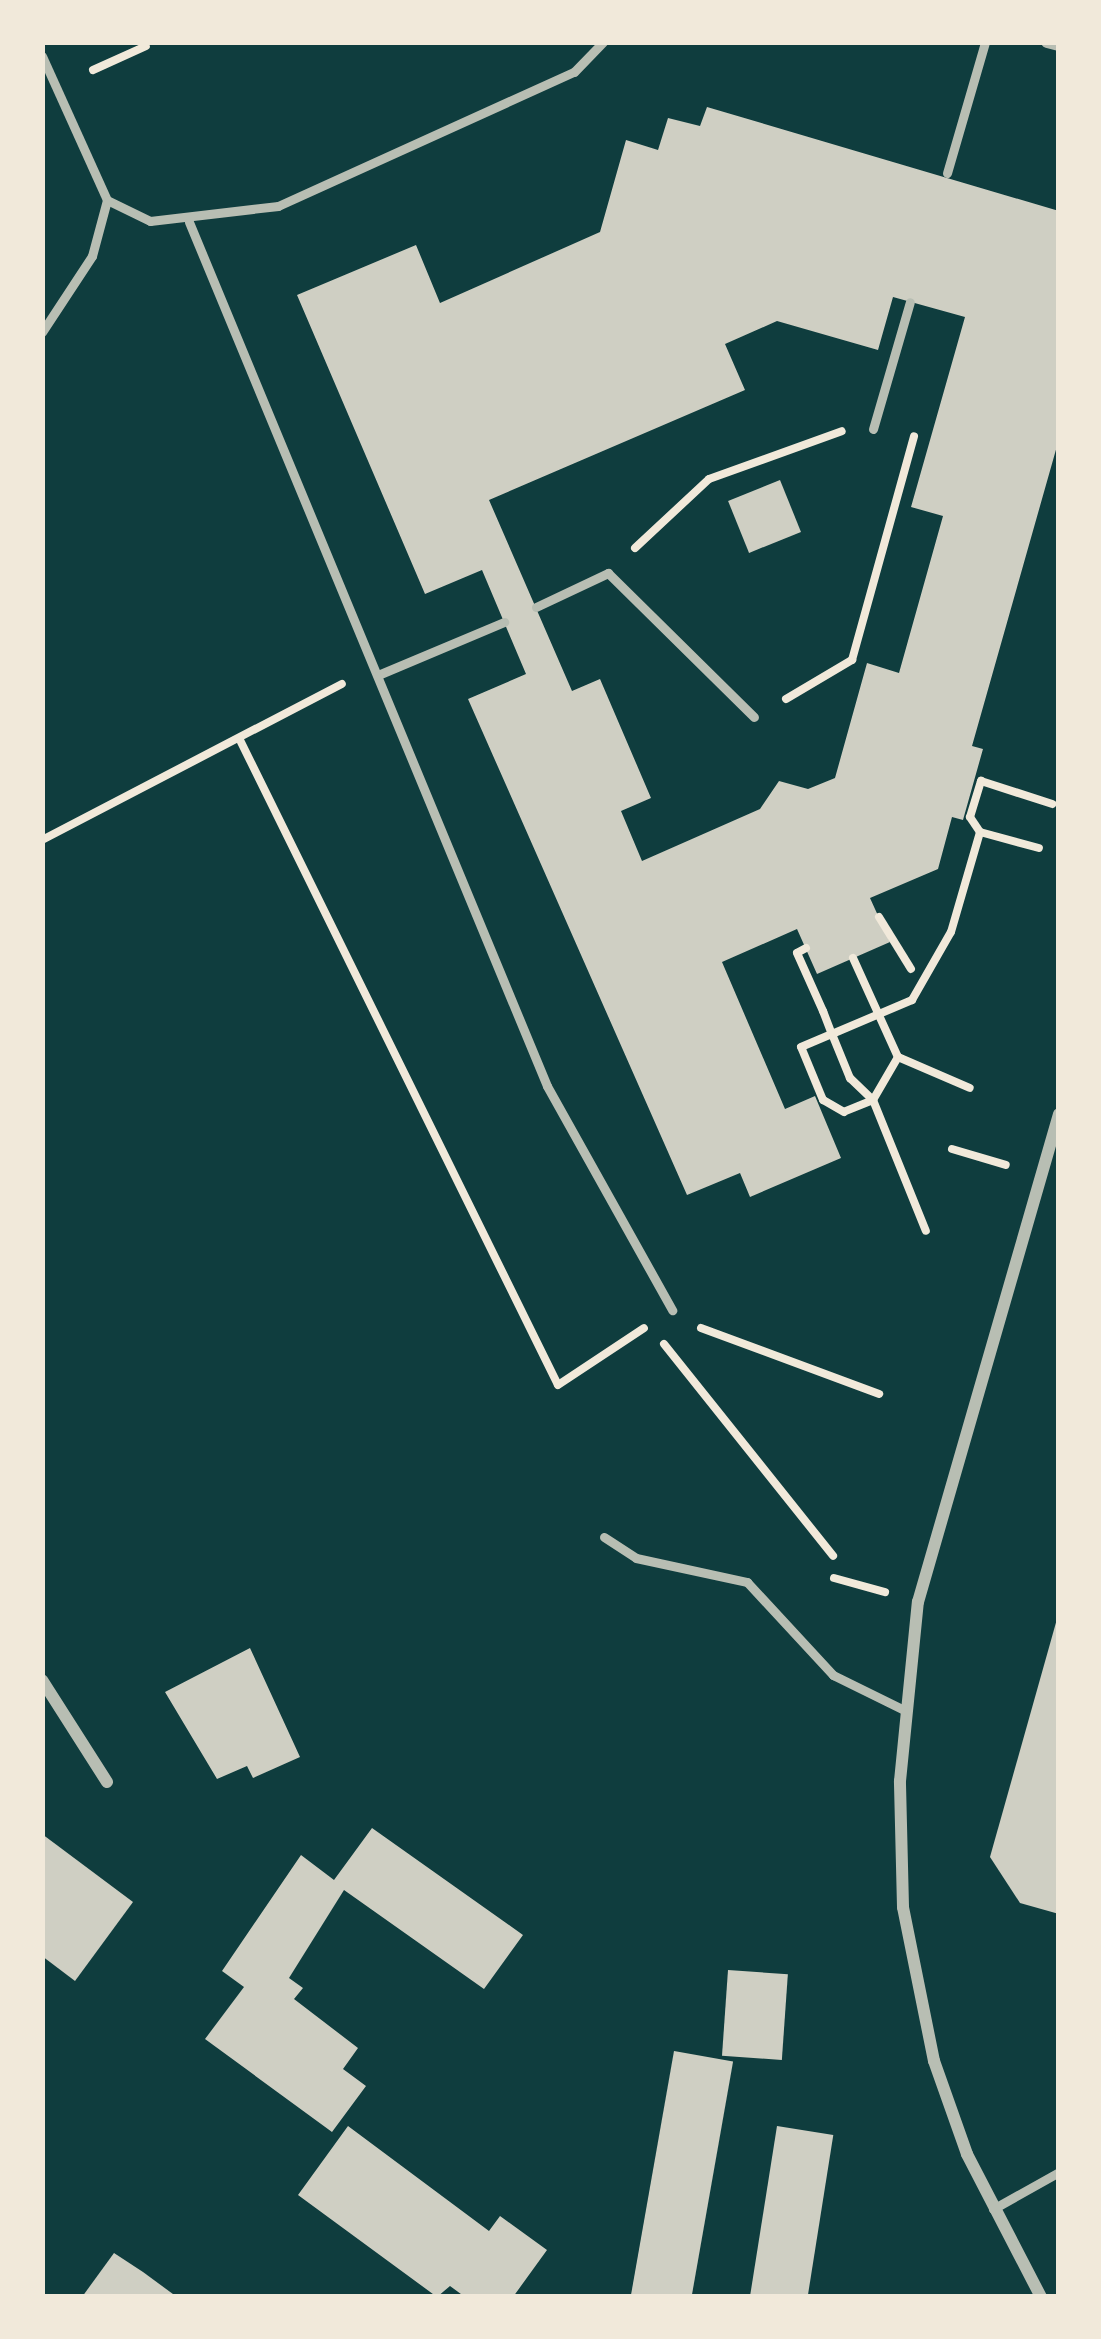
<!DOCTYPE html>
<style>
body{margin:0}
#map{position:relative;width:1101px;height:2339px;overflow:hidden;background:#0f3d3e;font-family:Montserrat,sans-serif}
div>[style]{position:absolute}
.building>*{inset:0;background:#cfcfc3;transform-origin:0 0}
.path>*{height:8px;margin:-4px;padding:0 4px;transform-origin:4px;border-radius:4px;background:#f1e9da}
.service>*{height:9px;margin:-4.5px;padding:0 4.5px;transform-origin:4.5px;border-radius:4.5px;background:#b8beb3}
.minor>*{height:12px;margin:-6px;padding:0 6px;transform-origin:6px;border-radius:6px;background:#b8beb3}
span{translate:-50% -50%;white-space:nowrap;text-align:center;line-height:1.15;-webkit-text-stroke:10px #f1e9da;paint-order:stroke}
.frame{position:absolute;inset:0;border:45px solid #f1e9da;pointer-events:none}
</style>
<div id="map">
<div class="building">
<i style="clip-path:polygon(evenodd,707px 107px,1059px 211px,1059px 439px,972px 746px,983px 749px,963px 820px,952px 817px,938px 869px,870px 898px,890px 942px,817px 974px,797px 929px,722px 962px,785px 1109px,815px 1096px,841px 1158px,750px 1197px,740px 1173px,687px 1195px,468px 699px,526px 674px,482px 570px,425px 594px,297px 295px,416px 245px,440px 303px,600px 232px,626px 140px,658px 150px,668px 118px,700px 126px,707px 107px,893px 297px,965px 317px,911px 507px,943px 516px,899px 673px,867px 663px,835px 778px,808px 789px,779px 781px,760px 809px,642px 861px,621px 811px,651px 798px,600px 679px,572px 691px,489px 500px,745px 390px,725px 344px,777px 321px,878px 350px,893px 297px)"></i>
<i style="left:780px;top:480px;width:56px;height:56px;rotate:68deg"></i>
<i style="clip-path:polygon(1057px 1619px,1059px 1620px,1059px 1914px,1020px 1903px,990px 1857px)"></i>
<i style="clip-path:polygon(250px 1648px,300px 1757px,253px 1778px,247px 1766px,217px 1779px,165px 1692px)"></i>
<i style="clip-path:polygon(372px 1828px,523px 1935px,484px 1989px,344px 1890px,289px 1978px,303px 1988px,294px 1999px,358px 2048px,343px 2069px,366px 2086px,332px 2132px,205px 2039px,244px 1987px,222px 1971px,301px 1855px,334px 1880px)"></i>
<i style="clip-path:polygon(42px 1834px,133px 1902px,75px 1981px,42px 1956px)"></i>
<i style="left:728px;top:1970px;width:60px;height:86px;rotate:4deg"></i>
<i style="left:674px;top:2051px;width:60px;height:249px;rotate:10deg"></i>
<i style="clip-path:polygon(348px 2126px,489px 2231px,500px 2216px,547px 2250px,513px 2297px,465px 2297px,450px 2286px,437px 2297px,298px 2195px)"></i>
<i style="left:777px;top:2126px;width:57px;height:173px;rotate:9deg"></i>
<i style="clip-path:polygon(114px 2253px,143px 2272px,177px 2297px,82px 2297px)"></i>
</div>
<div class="path">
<i style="left:93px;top:70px;width:58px;rotate:-24.4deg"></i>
<i style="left:635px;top:548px;width:101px;rotate:-43deg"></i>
<i style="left:709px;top:479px;width:141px;rotate:-19.8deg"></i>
<i style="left:786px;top:699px;width:77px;rotate:-30.6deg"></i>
<i style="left:852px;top:660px;width:232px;rotate:-74.5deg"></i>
<i style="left:239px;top:738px;width:721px;rotate:63.75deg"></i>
<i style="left:558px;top:1385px;width:103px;rotate:-33.5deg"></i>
<i style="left:980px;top:832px;width:18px;rotate:-124deg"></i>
<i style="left:970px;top:817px;width:38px;rotate:-73deg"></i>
<i style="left:981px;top:781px;width:75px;rotate:17.9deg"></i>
<i style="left:42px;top:840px;width:338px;rotate:-27.5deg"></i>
<i style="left:879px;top:917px;width:61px;rotate:58.4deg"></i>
<i style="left:806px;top:948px;width:10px;rotate:151deg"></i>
<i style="left:797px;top:953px;width:64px;rotate:65.9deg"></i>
<i style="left:823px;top:1011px;width:25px;rotate:69deg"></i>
<i style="left:832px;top:1034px;width:48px;rotate:67.8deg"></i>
<i style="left:850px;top:1078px;width:32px;rotate:44deg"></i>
<i style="left:873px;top:1100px;width:31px;rotate:158deg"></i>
<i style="left:844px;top:1112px;width:24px;rotate:-150deg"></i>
<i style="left:823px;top:1100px;width:57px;rotate:-112.5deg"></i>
<i style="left:801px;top:1047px;width:34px;rotate:-23deg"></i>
<i style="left:832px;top:1034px;width:87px;rotate:-23deg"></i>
<i style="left:912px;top:1000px;width:78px;rotate:-60.2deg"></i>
<i style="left:951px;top:932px;width:104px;rotate:-73.8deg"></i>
<i style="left:980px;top:832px;width:61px;rotate:15.2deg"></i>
<i style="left:853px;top:958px;width:109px;rotate:65.6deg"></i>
<i style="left:898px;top:1057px;width:78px;rotate:23.3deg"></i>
<i style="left:898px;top:1057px;width:50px;rotate:120.2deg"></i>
<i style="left:873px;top:1100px;width:141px;rotate:68deg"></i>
<i style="left:952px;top:1149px;width:56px;rotate:16.5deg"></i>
<i style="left:701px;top:1328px;width:190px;rotate:20.3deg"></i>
<i style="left:664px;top:1344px;width:271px;rotate:51.4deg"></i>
<i style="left:834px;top:1578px;width:53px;rotate:15.4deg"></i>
</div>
<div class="service">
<i style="left:42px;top:56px;width:158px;rotate:65.7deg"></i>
<i style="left:107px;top:200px;width:58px;rotate:105deg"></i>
<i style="left:92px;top:256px;width:91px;rotate:123.3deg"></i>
<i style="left:947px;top:173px;width:136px;rotate:-73.8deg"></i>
<i style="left:107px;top:200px;width:48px;rotate:26deg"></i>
<i style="left:150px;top:221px;width:129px;rotate:-6.7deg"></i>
<i style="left:278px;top:206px;width:325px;rotate:-24.4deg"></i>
<i style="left:574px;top:72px;width:42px;rotate:-46deg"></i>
<i style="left:189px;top:222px;width:935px;rotate:67.49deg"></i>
<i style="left:547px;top:1086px;width:257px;rotate:60.8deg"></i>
<i style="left:873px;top:429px;width:132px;rotate:-73.8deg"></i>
<i style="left:536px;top:607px;width:80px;rotate:-25.3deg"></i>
<i style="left:608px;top:573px;width:205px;rotate:44.6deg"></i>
<i style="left:378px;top:675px;width:137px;rotate:-22.8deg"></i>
<i style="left:604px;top:1537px;width:38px;rotate:33deg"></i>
<i style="left:636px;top:1558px;width:114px;rotate:12.2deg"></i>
<i style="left:747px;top:1582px;width:127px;rotate:47.2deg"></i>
<i style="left:833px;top:1675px;width:77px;rotate:26.2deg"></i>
<i style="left:993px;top:2209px;width:76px;rotate:-29.3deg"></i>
</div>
<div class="minor">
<i style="left:1047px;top:42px;width:12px;rotate:14deg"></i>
<i style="left:42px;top:1680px;width:121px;rotate:57.5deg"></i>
<i style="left:1041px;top:2297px;width:161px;rotate:-117.4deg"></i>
<i style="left:967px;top:2154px;width:99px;rotate:-109.5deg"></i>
<i style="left:934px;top:2061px;width:157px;rotate:-101.4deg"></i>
<i style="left:903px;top:1907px;width:126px;rotate:-91.4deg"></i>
<i style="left:900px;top:1781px;width:180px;rotate:-84.3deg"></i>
<i style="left:918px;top:1602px;width:508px;rotate:-73.88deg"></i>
</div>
<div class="frame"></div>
</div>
